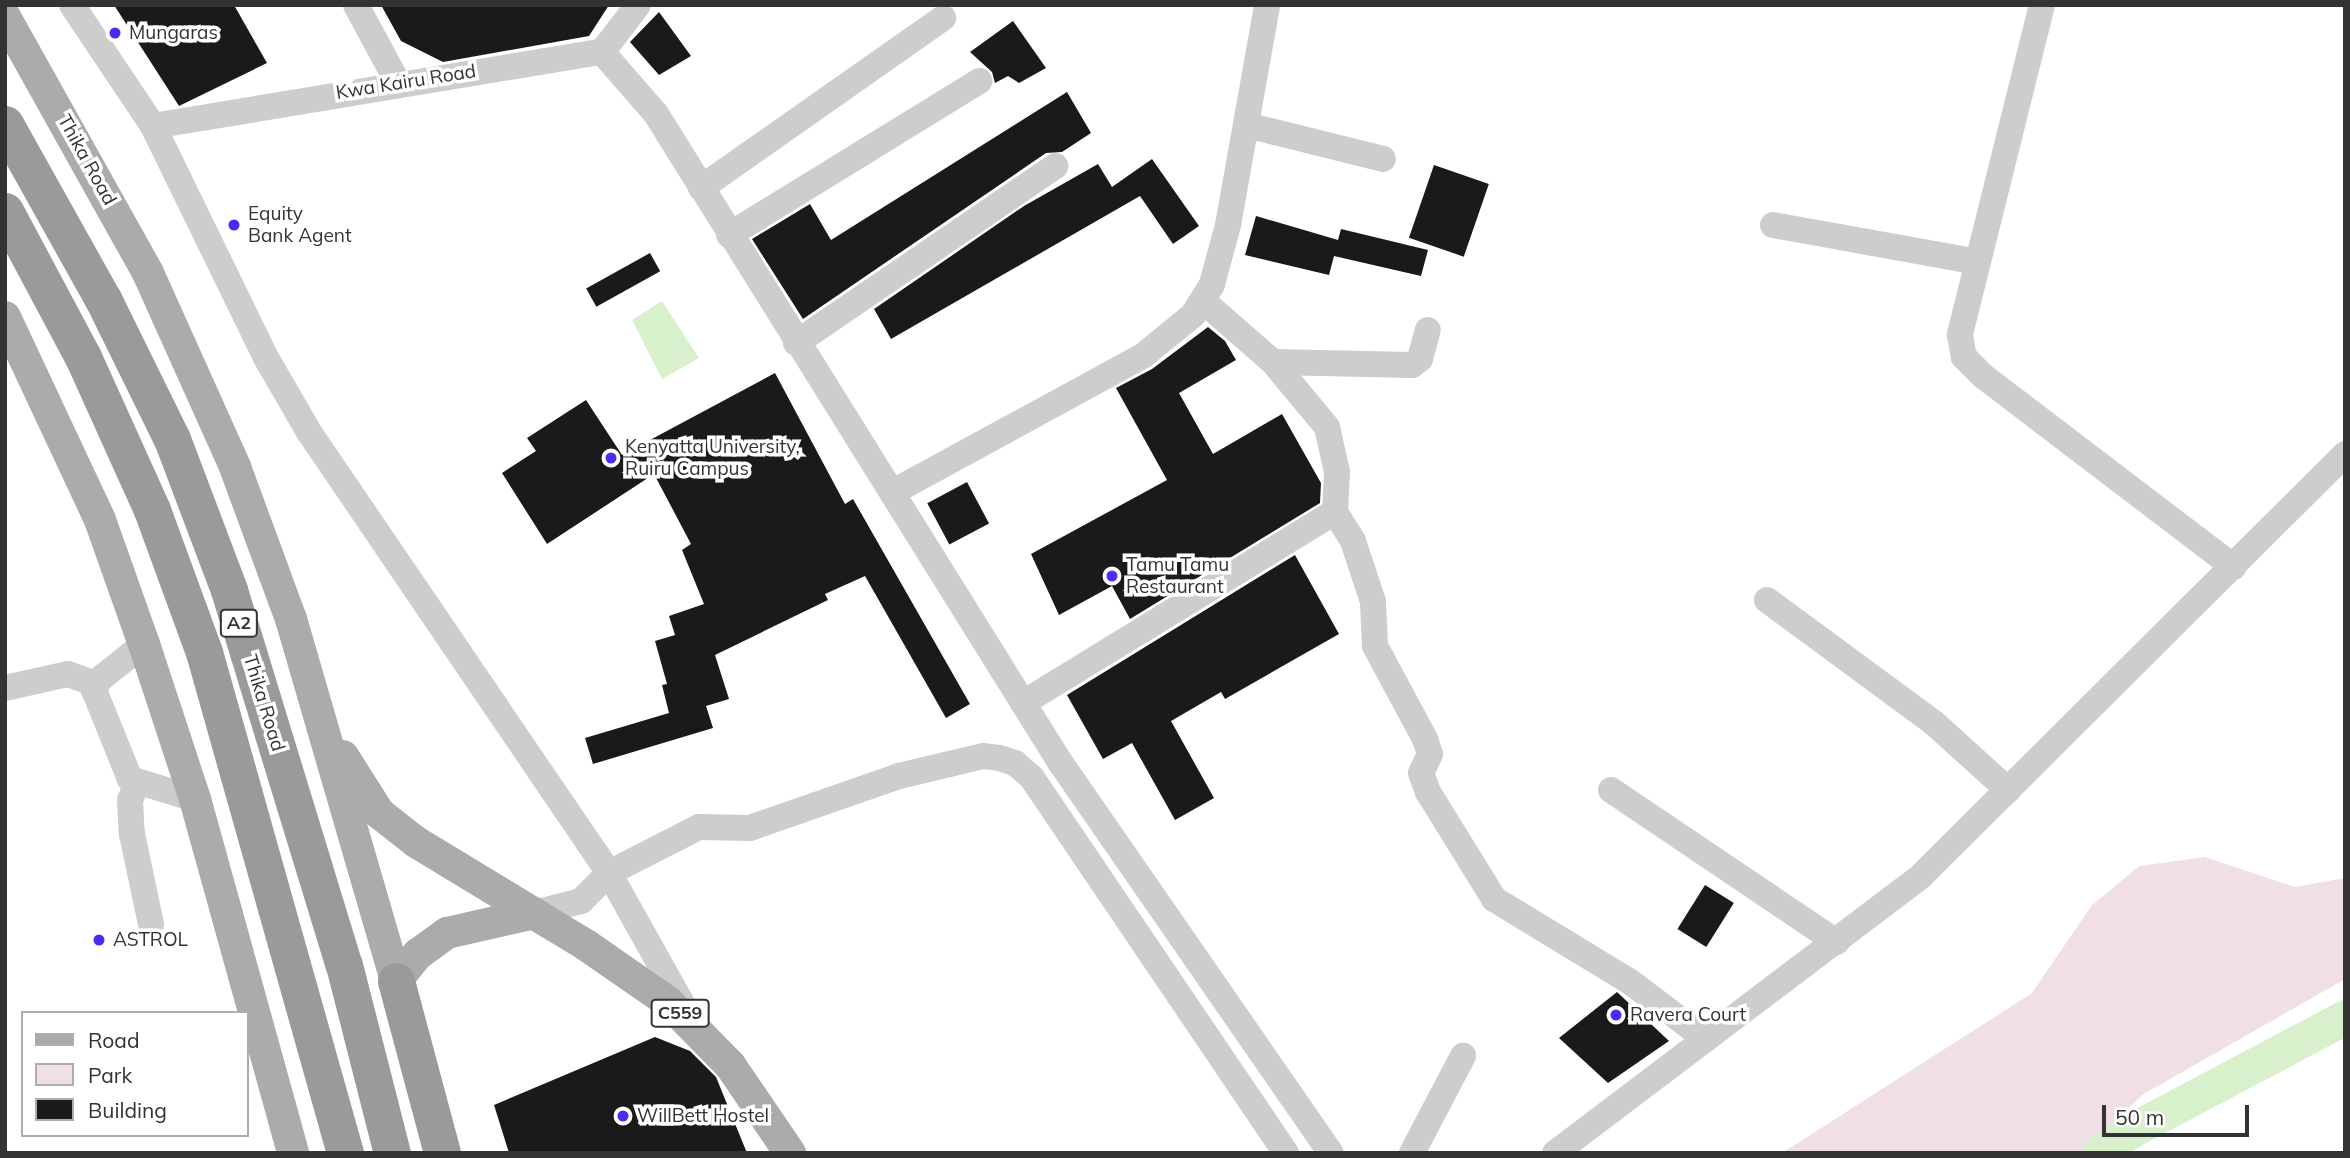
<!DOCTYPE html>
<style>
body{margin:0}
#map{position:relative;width:2350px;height:1158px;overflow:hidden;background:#fff;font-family:Mulish,sans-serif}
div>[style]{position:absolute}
.green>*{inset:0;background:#f0e0e5}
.water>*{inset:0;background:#d9f0cc}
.river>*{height:35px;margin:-17.5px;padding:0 17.5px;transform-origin:17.5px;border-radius:17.5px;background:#d9f0cc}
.building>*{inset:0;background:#1a1a1a;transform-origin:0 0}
.minor>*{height:26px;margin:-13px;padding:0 13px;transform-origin:13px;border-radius:13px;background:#cdcdcd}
.major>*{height:32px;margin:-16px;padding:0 16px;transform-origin:16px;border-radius:16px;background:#ababab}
.highway>*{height:37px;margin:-18.5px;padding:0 18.5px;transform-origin:18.5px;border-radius:18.5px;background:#9a9a9a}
.dots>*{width:19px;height:19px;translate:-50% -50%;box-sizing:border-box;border:4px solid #fff;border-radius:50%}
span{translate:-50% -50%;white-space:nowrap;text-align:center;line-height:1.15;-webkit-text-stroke:7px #fff;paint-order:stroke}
.shield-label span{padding:2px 5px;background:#fff;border:2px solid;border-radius:5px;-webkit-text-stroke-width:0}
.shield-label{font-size:18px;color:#333;font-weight:700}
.poi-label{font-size:19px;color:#333}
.left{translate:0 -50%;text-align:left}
.street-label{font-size:19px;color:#333}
.frame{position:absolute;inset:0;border:7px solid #333;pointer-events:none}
.legend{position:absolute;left:21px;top:1011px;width:228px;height:126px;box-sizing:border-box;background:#fff;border:2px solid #adadad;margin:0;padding:9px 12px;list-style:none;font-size:21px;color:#333}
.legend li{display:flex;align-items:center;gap:14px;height:35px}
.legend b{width:35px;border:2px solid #adadad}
.scale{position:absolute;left:2102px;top:1105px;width:147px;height:32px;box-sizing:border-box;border:4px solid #333;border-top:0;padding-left:9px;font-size:21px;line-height:24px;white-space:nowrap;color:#333;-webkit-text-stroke:5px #fff;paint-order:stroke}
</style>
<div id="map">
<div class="green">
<i style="clip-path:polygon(2205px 857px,2295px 887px,2345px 878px,2345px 979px,2142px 1095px,2084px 1153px,1782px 1153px,2032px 993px,2092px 905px,2139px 866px)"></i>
</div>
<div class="water">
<i style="clip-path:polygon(662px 301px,699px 358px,662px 379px,632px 320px)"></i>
</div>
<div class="river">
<i style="left:2099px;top:1153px;width:38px;rotate:-35deg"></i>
<i style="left:2130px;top:1131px;width:243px;rotate:-27.9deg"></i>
</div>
<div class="building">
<i style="clip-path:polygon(114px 5px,234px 5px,267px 63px,179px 106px)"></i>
<i style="clip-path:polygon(381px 5px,609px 5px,589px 36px,443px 62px,401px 41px)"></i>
<i style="clip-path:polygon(659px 12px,691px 56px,659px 75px,630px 42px)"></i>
<i style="clip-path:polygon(1013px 21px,1046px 68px,1019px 83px,1008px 76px,995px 83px,992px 72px,970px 52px)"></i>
<i style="clip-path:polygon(1067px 92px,1091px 133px,1062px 152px,1046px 153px,803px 319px,752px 239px,810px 204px,831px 240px)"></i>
<i style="clip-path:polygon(1152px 159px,1199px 226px,1173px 244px,1140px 196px,891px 339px,874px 309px,1024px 206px,1098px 164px,1112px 187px)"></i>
<i style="left:1434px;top:165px;width:58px;height:77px;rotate:19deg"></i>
<i style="clip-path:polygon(1256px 216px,1338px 240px,1341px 229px,1428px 250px,1421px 276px,1334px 256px,1329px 275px,1245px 255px)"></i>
<i style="left:650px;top:253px;width:21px;height:73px;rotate:61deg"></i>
<i style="clip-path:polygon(1208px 327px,1225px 341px,1236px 360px,1179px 393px,1213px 454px,1282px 414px,1321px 483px,1320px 503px,1130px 619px,1112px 586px,1059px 615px,1031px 554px,1167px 480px,1116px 388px,1152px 369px)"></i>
<i style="clip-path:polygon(775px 373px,845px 504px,853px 499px,970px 704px,946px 718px,865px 576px,825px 594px,828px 600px,715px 655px,729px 699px,706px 706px,713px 728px,593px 764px,585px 738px,669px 713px,662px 685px,667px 684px,655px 641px,675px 635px,669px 616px,704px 604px,682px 550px,691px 544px,654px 474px,547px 544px,502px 473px,536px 451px,527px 438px,586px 400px,622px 455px)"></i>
<i style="left:967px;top:482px;width:47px;height:45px;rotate:62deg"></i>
<i style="clip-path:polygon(1295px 555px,1339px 634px,1225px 699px,1221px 692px,1171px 721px,1214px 798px,1175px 820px,1132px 743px,1103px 759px,1067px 695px)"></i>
<i style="left:1705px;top:885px;width:34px;height:52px;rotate:32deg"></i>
<i style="clip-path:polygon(1617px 992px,1669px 1041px,1608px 1083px,1559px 1038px)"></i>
<i style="clip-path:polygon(655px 1037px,690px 1051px,716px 1077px,747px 1153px,509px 1153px,494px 1105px)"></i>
</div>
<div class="minor">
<i style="left:72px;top:5px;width:146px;rotate:56.2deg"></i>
<i style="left:153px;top:126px;width:256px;rotate:64deg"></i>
<i style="left:265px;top:356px;width:88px;rotate:59.9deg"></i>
<i style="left:309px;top:432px;width:533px;rotate:55.77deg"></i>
<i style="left:609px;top:873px;width:166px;rotate:60.8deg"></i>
<i style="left:356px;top:5px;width:89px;rotate:61.7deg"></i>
<i style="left:2042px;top:5px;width:340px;rotate:104deg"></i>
<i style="left:1960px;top:335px;width:22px;rotate:80deg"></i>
<i style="left:1964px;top:357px;width:27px;rotate:45deg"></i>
<i style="left:1983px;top:376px;width:315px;rotate:37.3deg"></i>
<i style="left:602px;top:52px;width:82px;rotate:48.9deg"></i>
<i style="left:656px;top:114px;width:764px;rotate:58.06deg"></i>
<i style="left:1060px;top:762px;width:476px;rotate:55.3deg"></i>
<i style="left:1246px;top:125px;width:141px;rotate:13.9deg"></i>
<i style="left:153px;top:126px;width:455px;rotate:-9.4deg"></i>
<i style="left:602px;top:52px;width:59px;rotate:-52.5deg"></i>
<i style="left:701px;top:188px;width:296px;rotate:-35.1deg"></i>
<i style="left:1773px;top:225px;width:208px;rotate:10.2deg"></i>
<i style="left:729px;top:235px;width:294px;rotate:-31.6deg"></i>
<i style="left:796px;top:343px;width:314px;rotate:-34.3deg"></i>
<i style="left:1273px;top:362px;width:139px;rotate:1.2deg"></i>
<i style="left:1412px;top:365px;width:10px;rotate:-37deg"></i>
<i style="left:1420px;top:359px;width:30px;rotate:-75deg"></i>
<i style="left:893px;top:492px;width:286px;rotate:-28.6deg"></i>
<i style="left:1144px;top:355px;width:63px;rotate:-39.2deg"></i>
<i style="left:1193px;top:315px;width:36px;rotate:-58deg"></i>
<i style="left:1212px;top:284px;width:61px;rotate:-74.8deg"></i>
<i style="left:1228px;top:225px;width:223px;rotate:-79.9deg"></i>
<i style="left:1335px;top:512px;width:34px;rotate:58deg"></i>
<i style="left:1353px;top:541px;width:64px;rotate:71.8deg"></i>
<i style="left:1373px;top:602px;width:44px;rotate:87.4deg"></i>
<i style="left:1375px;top:646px;width:106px;rotate:61.7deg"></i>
<i style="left:1425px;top:739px;width:16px;rotate:72deg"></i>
<i style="left:1430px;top:754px;width:21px;rotate:115deg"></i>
<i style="left:1421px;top:773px;width:20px;rotate:70deg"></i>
<i style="left:1428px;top:792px;width:126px;rotate:58.3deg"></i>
<i style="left:1494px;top:899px;width:158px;rotate:31.3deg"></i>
<i style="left:1629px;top:981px;width:96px;rotate:37deg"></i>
<i style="left:1767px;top:600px;width:207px;rotate:36.4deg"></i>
<i style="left:1934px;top:723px;width:100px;rotate:42.2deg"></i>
<i style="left:144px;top:644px;width:56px;rotate:141.5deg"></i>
<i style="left:100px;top:679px;width:13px;rotate:119deg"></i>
<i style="left:94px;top:690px;width:96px;rotate:68deg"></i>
<i style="left:130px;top:779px;width:68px;rotate:17.1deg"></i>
<i style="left:5px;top:688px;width:65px;rotate:-12.5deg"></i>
<i style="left:68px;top:674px;width:30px;rotate:20deg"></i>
<i style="left:1023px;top:703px;width:366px;rotate:-31.5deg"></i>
<i style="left:1335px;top:512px;width:40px;rotate:-87.1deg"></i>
<i style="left:1337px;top:472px;width:46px;rotate:-102.5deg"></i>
<i style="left:1327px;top:427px;width:85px;rotate:-129.7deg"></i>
<i style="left:1273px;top:362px;width:94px;rotate:-138.9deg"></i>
<i style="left:137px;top:783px;width:18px;rotate:112deg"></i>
<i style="left:130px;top:800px;width:34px;rotate:87deg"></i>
<i style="left:132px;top:834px;width:92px;rotate:78.1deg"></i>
<i style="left:1611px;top:790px;width:272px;rotate:34deg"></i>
<i style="left:534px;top:913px;width:49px;rotate:-14.3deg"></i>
<i style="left:581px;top:901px;width:40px;rotate:-45deg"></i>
<i style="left:609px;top:873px;width:101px;rotate:-27.1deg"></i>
<i style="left:699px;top:827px;width:51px;rotate:1.1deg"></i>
<i style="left:750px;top:828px;width:158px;rotate:-19.2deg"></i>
<i style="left:899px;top:776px;width:86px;rotate:-13.4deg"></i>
<i style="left:983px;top:756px;width:16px;rotate:7deg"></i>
<i style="left:999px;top:758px;width:17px;rotate:17deg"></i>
<i style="left:1015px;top:763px;width:23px;rotate:41deg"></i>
<i style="left:1032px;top:778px;width:453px;rotate:55.9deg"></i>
<i style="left:1412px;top:1153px;width:110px;rotate:-62.3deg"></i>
<i style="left:1555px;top:1153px;width:460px;rotate:-37.1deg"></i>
<i style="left:1922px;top:875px;width:597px;rotate:-44.86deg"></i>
</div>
<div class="major">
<i style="left:5px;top:17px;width:293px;rotate:60.8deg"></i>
<i style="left:148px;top:273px;width:213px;rotate:65.8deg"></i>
<i style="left:235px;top:467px;width:162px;rotate:69.8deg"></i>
<i style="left:291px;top:619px;width:377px;rotate:73.8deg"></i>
<i style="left:5px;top:317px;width:224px;rotate:64.9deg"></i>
<i style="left:100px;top:520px;width:132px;rotate:70.5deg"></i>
<i style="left:144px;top:644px;width:163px;rotate:71.8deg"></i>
<i style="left:195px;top:799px;width:367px;rotate:74.5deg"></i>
<i style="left:343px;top:756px;width:67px;rotate:57.7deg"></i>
<i style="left:379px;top:813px;width:47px;rotate:38.1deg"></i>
<i style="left:416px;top:842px;width:199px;rotate:31.2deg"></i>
<i style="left:586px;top:945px;width:98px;rotate:34.7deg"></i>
<i style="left:667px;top:1001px;width:90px;rotate:45.5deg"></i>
<i style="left:730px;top:1065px;width:107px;rotate:55.7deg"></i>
<i style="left:396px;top:981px;width:35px;rotate:-51deg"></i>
<i style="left:418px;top:954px;width:36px;rotate:-36deg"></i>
<i style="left:447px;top:933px;width:89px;rotate:-12.9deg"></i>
</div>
<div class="highway">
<i style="left:5px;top:124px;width:201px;rotate:60.8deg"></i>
<i style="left:103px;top:299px;width:156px;rotate:63.8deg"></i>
<i style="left:172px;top:439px;width:161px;rotate:69.3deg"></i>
<i style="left:229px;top:590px;width:392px;rotate:73deg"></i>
<i style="left:344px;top:965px;width:194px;rotate:75.7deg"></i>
<i style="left:5px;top:211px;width:166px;rotate:61.9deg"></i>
<i style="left:83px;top:357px;width:168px;rotate:65.7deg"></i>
<i style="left:152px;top:510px;width:151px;rotate:69.9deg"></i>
<i style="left:204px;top:652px;width:520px;rotate:74.28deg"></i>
<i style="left:396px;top:981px;width:178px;rotate:75deg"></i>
</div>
<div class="dots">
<i style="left:115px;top:33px;background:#4d2bf3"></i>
<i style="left:234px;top:225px;background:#4d2bf3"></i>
<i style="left:611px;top:458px;background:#4d2bf3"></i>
<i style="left:1112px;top:576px;background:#4d2bf3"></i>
<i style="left:99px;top:940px;background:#4d2bf3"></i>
<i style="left:1616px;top:1015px;background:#4d2bf3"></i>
<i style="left:623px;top:1116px;background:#4d2bf3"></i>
</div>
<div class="shield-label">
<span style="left:239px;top:623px">A2</span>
<span style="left:680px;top:1013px">C559</span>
</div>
<div class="poi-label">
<span class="left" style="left:129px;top:33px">Mungaras</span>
<span class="left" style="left:248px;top:225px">Equity<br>Bank Agent</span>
<span class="left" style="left:625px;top:458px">Kenyatta University,<br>Ruiru Campus</span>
<span class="left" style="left:1126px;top:576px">Tamu Tamu<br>Restaurant</span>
<span class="left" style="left:113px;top:940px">ASTROL</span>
<span class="left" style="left:1630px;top:1015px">Ravera Court</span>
<span class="left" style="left:637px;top:1116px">WillBett Hostel</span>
</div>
<div class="street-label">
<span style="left:406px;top:82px;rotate:-9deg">Kwa Kairu Road</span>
<span style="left:87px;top:160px;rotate:61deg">Thika Road</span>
<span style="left:264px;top:703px;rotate:73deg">Thika Road</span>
</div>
<div class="frame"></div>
<ul class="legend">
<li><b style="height:9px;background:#ababab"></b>Road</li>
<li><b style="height:19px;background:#f0e0e5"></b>Park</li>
<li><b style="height:19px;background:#1a1a1a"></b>Building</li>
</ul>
<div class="scale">50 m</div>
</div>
